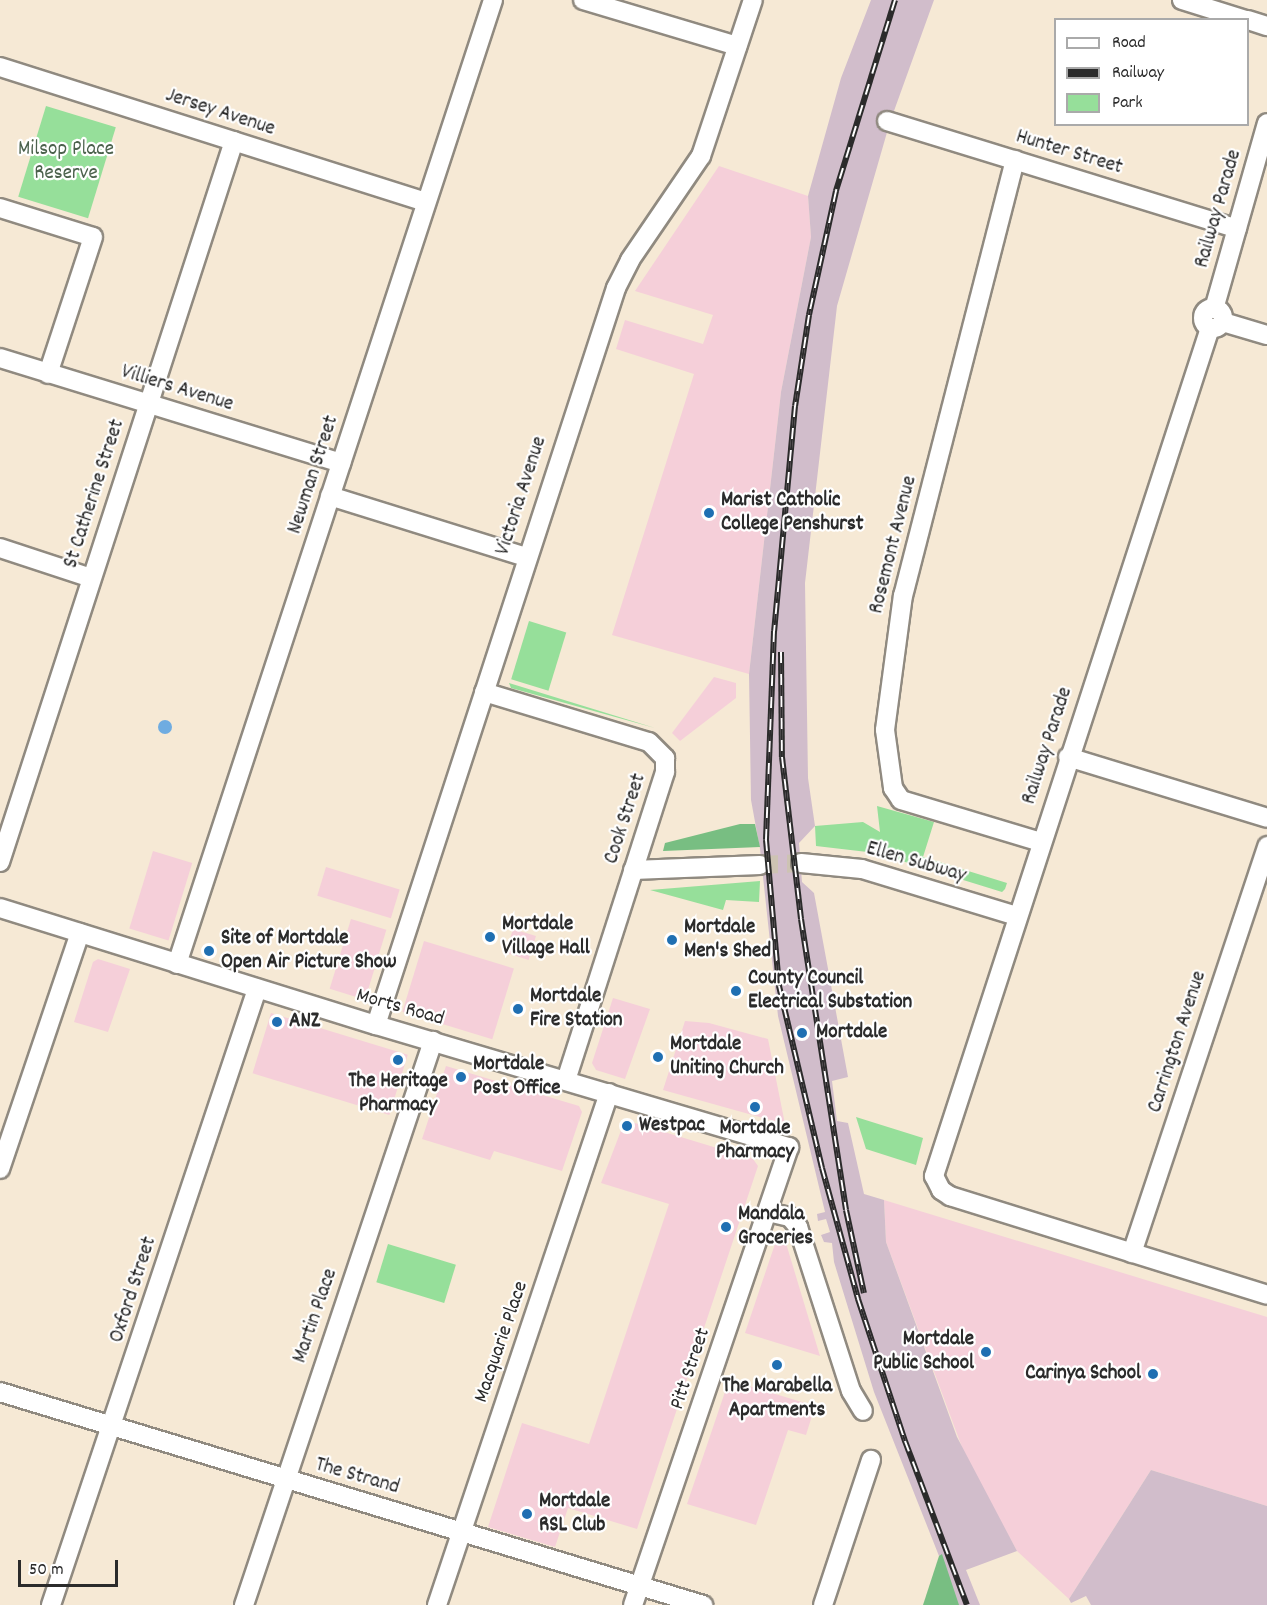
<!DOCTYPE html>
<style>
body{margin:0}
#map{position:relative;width:1267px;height:1605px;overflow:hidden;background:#f6e9d5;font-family:Dekko,sans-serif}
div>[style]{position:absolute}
.built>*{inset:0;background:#f5cfd9;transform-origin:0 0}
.industrial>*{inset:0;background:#d1bdcb}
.green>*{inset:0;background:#96df9a;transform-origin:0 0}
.forest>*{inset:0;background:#78be82}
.water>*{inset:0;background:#6face1}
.round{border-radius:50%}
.minor-tunnel>*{height:18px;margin-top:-9px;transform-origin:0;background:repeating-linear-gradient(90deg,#cdc3b3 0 18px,transparent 0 27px)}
.roads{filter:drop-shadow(2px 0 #908a80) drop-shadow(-2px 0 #908a80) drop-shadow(0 2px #908a80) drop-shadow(0 -2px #908a80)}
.minor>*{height:18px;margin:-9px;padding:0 9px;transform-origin:9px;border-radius:9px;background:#fff}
.minor>.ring{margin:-9px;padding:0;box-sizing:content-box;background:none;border:18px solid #fff;border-radius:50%}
.rail>*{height:6px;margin-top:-3px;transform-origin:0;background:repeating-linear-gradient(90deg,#fff 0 11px,#2b2b2b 0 22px);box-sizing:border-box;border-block:2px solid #2b2b2b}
.dots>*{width:16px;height:16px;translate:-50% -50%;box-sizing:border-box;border:3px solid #fff;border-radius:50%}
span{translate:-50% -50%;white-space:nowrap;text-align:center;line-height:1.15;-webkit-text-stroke:4.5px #fff;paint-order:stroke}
.street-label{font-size:21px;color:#2b2b2b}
.park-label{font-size:21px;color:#4b614c}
.poi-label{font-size:21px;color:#2b2b2b;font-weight:700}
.left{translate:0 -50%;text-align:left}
.right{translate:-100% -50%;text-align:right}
.legend{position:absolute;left:1054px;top:18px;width:195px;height:108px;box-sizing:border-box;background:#fff;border:2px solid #aaa;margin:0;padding:8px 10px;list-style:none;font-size:18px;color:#2b2b2b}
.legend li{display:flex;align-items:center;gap:12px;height:30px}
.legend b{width:30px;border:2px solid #aaa}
.scale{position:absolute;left:18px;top:1560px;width:100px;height:27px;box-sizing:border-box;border:3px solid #2b2b2b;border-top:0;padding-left:8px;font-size:18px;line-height:21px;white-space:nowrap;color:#2b2b2b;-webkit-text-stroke:4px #fff;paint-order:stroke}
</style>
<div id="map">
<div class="built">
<i style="clip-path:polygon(719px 166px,808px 196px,811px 237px,781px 392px,749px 674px,612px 635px,694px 374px,616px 349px,625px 320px,703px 344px,713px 315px,635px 291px)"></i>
<i style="clip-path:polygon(714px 677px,736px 683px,736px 698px,680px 741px,672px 733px)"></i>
<i style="left:153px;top:851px;width:41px;height:81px;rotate:17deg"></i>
<i style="left:326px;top:867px;width:77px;height:30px;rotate:17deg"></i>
<i style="left:351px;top:919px;width:37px;height:73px;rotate:17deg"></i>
<i style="left:513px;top:929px;width:24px;height:25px;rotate:17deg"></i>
<i style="left:424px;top:941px;width:94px;height:74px;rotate:17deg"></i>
<i style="clip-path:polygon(98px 959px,130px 969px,108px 1032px,74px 1022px,93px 962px)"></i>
<i style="clip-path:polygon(613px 998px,650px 1009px,625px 1079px,596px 1070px,592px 1063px)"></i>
<i style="left:271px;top:1013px;width:143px;height:63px;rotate:17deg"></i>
<i style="clip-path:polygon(685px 1021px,709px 1023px,768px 1039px,785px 1124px,663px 1090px)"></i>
<i style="clip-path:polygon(446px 1066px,579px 1106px,582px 1112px,562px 1171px,494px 1151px,490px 1160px,422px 1139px)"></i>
<i style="clip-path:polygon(625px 1120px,753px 1159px,758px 1166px,637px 1529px,568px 1508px,555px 1547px,488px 1527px,522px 1423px,589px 1444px,669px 1204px,601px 1183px)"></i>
<i style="clip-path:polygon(884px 1200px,1267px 1317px,1267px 1506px,1151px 1470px,1069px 1599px,1017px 1551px,966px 1458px,886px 1242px)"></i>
<i style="clip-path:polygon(782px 1236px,785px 1240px,820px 1356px,745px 1333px,777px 1238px)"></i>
<i style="clip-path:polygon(729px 1380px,815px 1406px,806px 1435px,788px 1430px,756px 1525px,687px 1504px)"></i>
</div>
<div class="industrial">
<i style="clip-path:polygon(871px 0,934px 0,890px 122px,837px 306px,805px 583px,808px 778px,815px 826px,799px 843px,802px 882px,814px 893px,848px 1077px,832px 1081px,837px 1121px,848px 1123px,864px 1194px,884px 1200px,886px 1242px,957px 1437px,1017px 1551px,966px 1570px,980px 1605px,948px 1605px,939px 1556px,874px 1392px,834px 1262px,832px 1243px,824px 1242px,821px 1235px,830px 1232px,826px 1219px,818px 1221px,817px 1214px,825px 1212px,778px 1016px,760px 849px,751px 800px,749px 674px,781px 392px,811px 237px,808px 196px,841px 78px)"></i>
<i style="clip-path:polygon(1151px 1470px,1267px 1506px,1267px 1605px,1091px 1605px,1086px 1596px,1071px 1603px,1069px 1599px)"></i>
</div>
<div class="green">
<i style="left:46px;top:106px;width:73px;height:95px;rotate:17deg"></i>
<i style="left:529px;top:621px;width:39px;height:61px;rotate:17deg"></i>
<i style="clip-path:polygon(509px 683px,655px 728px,511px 688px)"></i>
<i style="clip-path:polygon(877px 806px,934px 822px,923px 857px,1007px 883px,1005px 889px,1002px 892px,876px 853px,816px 846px,815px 826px,863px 822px,880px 832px)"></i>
<i style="clip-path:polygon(760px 881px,759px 902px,726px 900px,723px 910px,650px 890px)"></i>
<i style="clip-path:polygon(856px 1117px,923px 1138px,916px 1165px,866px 1149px)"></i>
<i style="left:388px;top:1244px;width:71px;height:40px;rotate:17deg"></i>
</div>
<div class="forest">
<i style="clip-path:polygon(740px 824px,755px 824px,760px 847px,663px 851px,665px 843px)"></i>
<i style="clip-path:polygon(942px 1554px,959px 1605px,923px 1605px,939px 1556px)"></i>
</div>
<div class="water">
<i class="round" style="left:158px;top:720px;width:14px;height:14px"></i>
</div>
<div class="minor-tunnel">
<i style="left:760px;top:865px;width:41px;rotate:-2.8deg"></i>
</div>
<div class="roads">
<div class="minor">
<i style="left:583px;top:0;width:161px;rotate:16.6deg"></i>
<i style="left:1182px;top:0;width:67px;rotate:17.4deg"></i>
<i style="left:1248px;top:20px;width:20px;rotate:18deg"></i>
<i style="left:0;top:67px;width:447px;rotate:17.6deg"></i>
<i style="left:887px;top:121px;width:366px;rotate:17.1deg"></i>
<i style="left:1015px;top:160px;width:449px;rotate:104.4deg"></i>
<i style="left:903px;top:595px;width:136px;rotate:97.6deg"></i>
<i style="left:885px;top:730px;width:59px;rotate:82.1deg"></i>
<i style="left:893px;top:788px;width:14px;rotate:56deg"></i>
<i style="left:901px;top:800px;width:146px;rotate:16.7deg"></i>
<i style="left:0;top:208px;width:97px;rotate:17.3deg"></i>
<i style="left:93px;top:237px;width:144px;rotate:108.2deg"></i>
<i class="ring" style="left:1203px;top:308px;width:2px;height:2px"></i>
<i style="left:1214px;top:309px;width:193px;rotate:-74.1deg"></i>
<i style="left:1223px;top:322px;width:46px;rotate:16.5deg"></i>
<i style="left:1210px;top:328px;width:892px;rotate:108.03deg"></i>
<i style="left:934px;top:1176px;width:16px;rotate:63deg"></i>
<i style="left:941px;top:1190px;width:11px;rotate:34deg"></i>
<i style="left:950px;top:1196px;width:332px;rotate:17.3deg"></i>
<i style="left:0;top:358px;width:357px;rotate:17.1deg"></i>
<i style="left:330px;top:496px;width:205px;rotate:17.3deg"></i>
<i style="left:0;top:548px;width:96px;rotate:18.2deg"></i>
<i style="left:484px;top:692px;width:172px;rotate:16.9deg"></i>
<i style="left:649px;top:742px;width:23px;rotate:45deg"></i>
<i style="left:665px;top:758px;width:14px;rotate:90deg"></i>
<i style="left:665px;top:772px;width:324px;rotate:107.8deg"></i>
<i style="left:1068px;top:757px;width:208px;rotate:17deg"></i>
<i style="left:0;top:862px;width:758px;rotate:-72.02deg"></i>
<i style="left:801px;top:863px;width:61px;rotate:5.6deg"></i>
<i style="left:862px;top:869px;width:162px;rotate:16.9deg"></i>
<i style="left:633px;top:870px;width:127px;rotate:-2.3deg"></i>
<i style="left:0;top:908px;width:394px;rotate:17.3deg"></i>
<i style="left:376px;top:1025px;width:431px;rotate:16.5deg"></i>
<i style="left:789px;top:1147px;width:484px;rotate:108.8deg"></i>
<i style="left:177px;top:964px;width:1014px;rotate:-71.85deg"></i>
<i style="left:376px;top:1025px;width:775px;rotate:-71.96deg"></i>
<i style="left:616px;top:288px;width:31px;rotate:-63deg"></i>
<i style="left:630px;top:260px;width:126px;rotate:-55.7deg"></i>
<i style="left:701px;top:156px;width:164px;rotate:-71.6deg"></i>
<i style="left:0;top:1169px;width:249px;rotate:-71.3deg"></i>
<i style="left:768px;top:1212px;width:23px;rotate:13deg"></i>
<i style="left:790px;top:1217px;width:13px;rotate:51deg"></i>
<i style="left:798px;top:1227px;width:172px;rotate:72.1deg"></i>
<i style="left:851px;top:1391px;width:23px;rotate:59deg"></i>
<i style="left:1132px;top:1253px;width:429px;rotate:-71.6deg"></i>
<i style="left:0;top:1392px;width:735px;rotate:16.86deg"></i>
<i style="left:51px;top:1605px;width:650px;rotate:-71.51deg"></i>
<i style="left:244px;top:1605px;width:595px;rotate:-71.47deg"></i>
<i style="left:437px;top:1605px;width:540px;rotate:-71.43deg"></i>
<i style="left:823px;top:1605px;width:153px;rotate:-71.7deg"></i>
</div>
</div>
<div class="rail">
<i style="left:895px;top:0;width:200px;rotate:107.2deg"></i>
<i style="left:836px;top:191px;width:127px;rotate:102.3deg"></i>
<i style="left:809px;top:315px;width:92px;rotate:98.7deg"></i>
<i style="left:795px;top:406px;width:226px;rotate:95.3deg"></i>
<i style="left:774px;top:631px;width:209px;rotate:92.2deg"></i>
<i style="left:766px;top:840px;width:147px;rotate:84.9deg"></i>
<i style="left:779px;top:986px;width:187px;rotate:76.7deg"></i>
<i style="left:822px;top:1168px;width:136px;rotate:74.6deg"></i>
<i style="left:858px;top:1299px;width:150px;rotate:71.7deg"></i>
<i style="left:905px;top:1441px;width:175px;rotate:69.3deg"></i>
<i style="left:781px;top:652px;width:105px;rotate:89.5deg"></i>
<i style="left:782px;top:757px;width:163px;rotate:83.3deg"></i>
<i style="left:801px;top:919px;width:294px;rotate:81.2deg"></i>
<i style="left:846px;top:1210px;width:85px;rotate:77.8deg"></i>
</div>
<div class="dots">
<i style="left:709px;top:513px;background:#1f6fb2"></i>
<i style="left:490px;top:937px;background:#1f6fb2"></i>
<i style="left:672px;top:940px;background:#1f6fb2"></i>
<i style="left:209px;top:951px;background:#1f6fb2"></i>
<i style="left:736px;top:991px;background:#1f6fb2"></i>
<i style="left:518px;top:1009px;background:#1f6fb2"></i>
<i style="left:277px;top:1022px;background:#1f6fb2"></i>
<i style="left:802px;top:1033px;background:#1f6fb2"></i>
<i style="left:658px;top:1057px;background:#1f6fb2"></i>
<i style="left:398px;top:1060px;background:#1f6fb2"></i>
<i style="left:461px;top:1077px;background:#1f6fb2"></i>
<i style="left:755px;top:1107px;background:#1f6fb2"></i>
<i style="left:627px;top:1126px;background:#1f6fb2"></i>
<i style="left:726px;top:1227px;background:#1f6fb2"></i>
<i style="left:986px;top:1352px;background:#1f6fb2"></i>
<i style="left:777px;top:1365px;background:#1f6fb2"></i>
<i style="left:1153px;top:1374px;background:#1f6fb2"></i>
<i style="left:527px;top:1514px;background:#1f6fb2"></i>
</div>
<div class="street-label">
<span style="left:220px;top:113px;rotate:18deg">Jersey Avenue</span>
<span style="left:1069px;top:153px;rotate:17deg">Hunter Street</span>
<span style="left:1219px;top:209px;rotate:-74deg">Railway Parade</span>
<span style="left:177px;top:389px;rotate:17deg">Villiers Avenue</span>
<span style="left:314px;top:475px;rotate:-72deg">Newman Street</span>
<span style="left:95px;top:494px;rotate:-72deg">St Catherine Street</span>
<span style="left:522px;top:496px;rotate:-72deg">Victoria Avenue</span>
<span style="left:894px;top:545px;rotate:-76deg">Rosemont Avenue</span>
<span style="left:1048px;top:746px;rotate:-72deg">Railway Parade</span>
<span style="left:626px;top:819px;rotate:-72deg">Cook Street</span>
<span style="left:916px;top:863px;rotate:16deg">Ellen Subway</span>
<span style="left:400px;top:1008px;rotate:16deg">Morts Road</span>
<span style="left:1178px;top:1042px;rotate:-72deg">Carrington Avenue</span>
<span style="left:134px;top:1290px;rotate:-72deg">Oxford Street</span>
<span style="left:316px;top:1316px;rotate:-71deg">Martin Place</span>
<span style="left:502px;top:1342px;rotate:-71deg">Macquarie Place</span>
<span style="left:691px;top:1369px;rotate:-71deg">Pitt Street</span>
<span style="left:357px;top:1477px;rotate:16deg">The Strand</span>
</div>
<div class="park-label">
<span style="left:66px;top:162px">Milsop Place<br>Reserve</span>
</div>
<div class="poi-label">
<span class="left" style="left:721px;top:513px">Marist Catholic<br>College Penshurst</span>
<span class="left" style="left:502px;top:937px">Mortdale<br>Village Hall</span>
<span class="left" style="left:684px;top:940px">Mortdale<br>Men's Shed</span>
<span class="left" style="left:221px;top:951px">Site of Mortdale<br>Open Air Picture Show</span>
<span class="left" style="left:748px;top:991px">County Council<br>Electrical Substation</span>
<span class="left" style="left:530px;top:1009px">Mortdale<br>Fire Station</span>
<span class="left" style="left:289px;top:1022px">ANZ</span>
<span class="left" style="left:816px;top:1033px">Mortdale</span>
<span class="left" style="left:670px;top:1057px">Mortdale<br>Uniting Church</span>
<span class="left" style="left:473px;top:1077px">Mortdale<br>Post Office</span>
<span style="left:398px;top:1094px">The Heritage<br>Pharmacy</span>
<span class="left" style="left:639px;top:1126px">Westpac</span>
<span style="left:755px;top:1141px">Mortdale<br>Pharmacy</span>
<span class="left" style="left:738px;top:1227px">Mandala<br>Groceries</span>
<span class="right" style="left:974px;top:1352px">Mortdale<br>Public School</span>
<span class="right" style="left:1141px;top:1374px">Carinya School</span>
<span style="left:777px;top:1399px">The Marabella<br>Apartments</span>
<span class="left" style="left:539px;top:1514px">Mortdale<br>RSL Club</span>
</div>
<ul class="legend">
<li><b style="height:8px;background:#fff"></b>Road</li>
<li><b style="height:8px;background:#2b2b2b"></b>Railway</li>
<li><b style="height:16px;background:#96df9a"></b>Park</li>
</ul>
<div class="scale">50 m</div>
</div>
